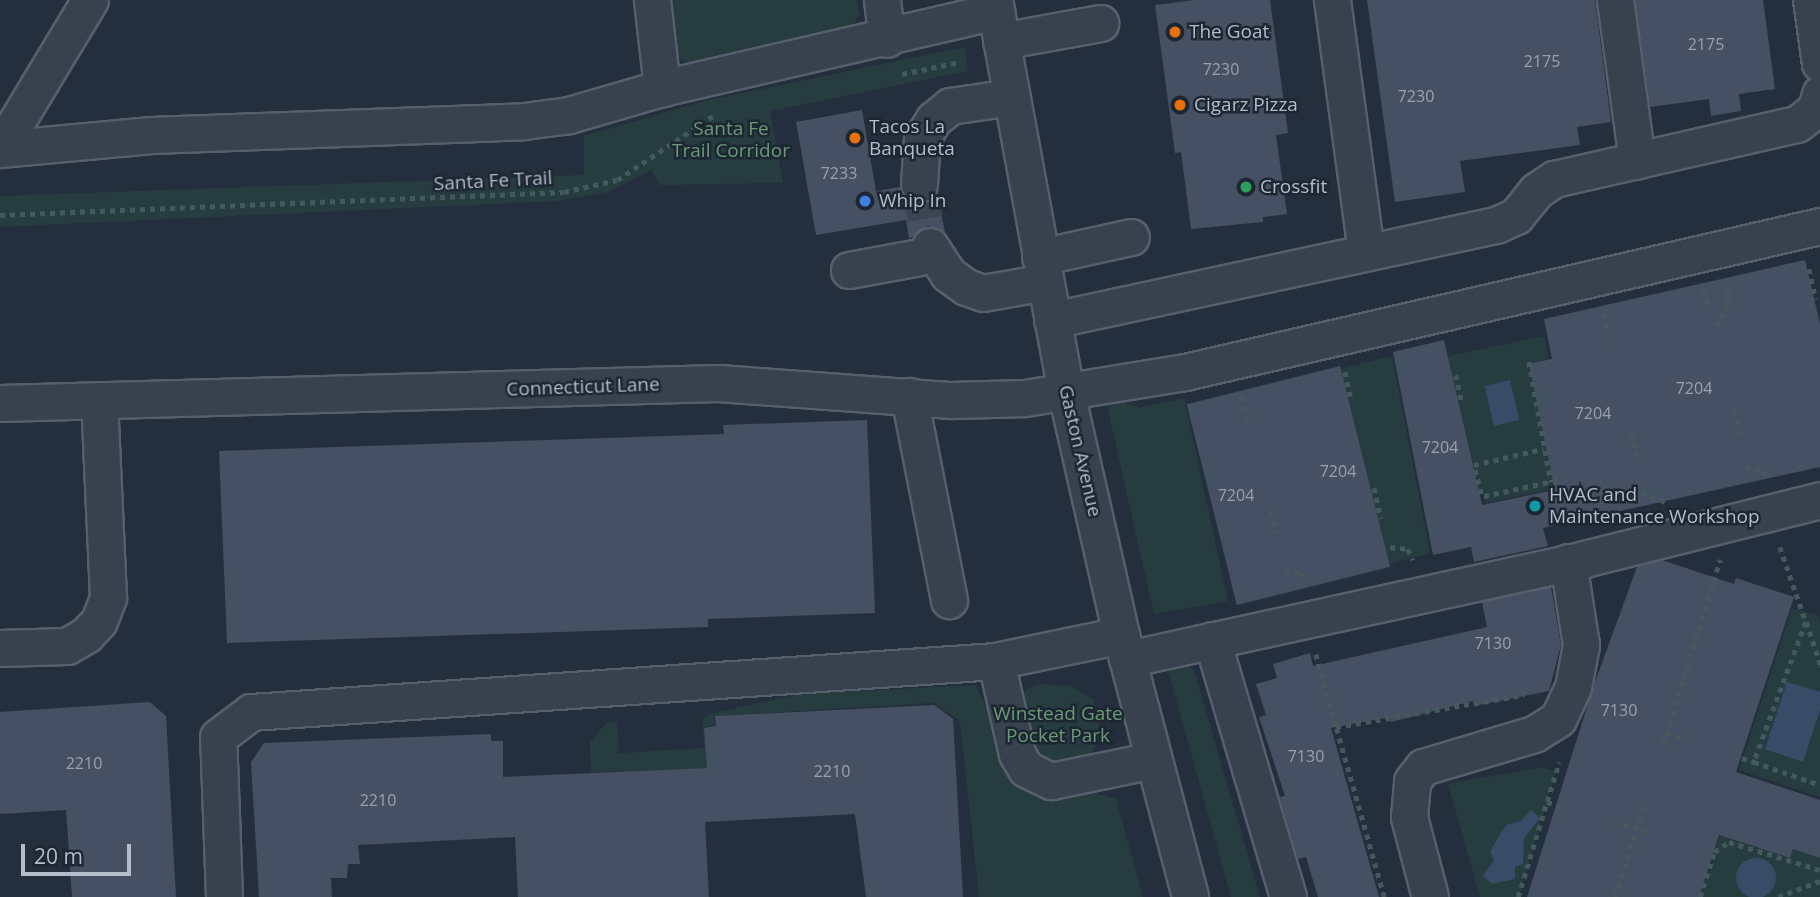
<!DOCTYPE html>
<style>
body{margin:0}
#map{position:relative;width:1820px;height:897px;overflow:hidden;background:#242f3e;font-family:"Open Sans",sans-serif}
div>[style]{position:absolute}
.green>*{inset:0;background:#263c3f}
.water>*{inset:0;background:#394c67;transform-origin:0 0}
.round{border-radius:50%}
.building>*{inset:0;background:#455162;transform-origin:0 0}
.minor-tunnel>*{height:35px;margin-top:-17.5px;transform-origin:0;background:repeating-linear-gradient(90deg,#3a4453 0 35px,transparent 0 53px)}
.path>*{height:4.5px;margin-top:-2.25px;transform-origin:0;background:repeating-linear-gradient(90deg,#44595c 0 5px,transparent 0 10px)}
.roads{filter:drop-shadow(2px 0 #565f6c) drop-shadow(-2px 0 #565f6c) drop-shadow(0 2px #565f6c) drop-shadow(0 -2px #565f6c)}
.minor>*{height:35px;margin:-17.5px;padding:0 17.5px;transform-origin:17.5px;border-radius:17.5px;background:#38414e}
.dots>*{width:19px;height:19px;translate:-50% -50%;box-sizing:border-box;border:4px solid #1d2633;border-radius:50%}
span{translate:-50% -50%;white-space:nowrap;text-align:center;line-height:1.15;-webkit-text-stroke:5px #1d2633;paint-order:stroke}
.number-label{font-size:16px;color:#98a1af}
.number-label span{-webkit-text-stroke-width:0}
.poi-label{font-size:19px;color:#b4bcc9}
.left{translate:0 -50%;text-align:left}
.park-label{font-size:19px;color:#6b9a76}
.street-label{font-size:19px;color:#b4bcc9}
.scale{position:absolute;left:21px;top:844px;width:110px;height:32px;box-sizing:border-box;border:4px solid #b4bcc9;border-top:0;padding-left:9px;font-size:21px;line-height:24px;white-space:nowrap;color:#b4bcc9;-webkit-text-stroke:5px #1d2633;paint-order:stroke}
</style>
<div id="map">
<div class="green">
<i style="clip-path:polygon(667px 0,857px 0,859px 15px,850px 29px,686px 63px,674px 54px)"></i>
<i style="clip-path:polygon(965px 47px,968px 71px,770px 111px,783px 183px,660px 185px,651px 170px,608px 192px,556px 201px,0 227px,0 196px,584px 175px,584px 136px,704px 101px)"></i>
<i style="clip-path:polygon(1544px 336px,1576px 484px,1486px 503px,1484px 492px,1474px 494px,1444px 357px)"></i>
<i style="clip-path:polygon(1392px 356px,1430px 553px,1385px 565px,1337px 370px)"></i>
<i style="clip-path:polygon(1184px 398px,1228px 601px,1154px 614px,1107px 406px,1118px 400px,1139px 408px)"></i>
<i style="clip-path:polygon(1792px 608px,1818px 615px,1820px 622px,1820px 797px,1739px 770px)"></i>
<i style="clip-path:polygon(1166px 663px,1185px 663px,1194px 670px,1260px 897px,1231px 897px)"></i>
<i style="clip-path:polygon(1037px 684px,1072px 686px,1094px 700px,1101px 736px,1091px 754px,1065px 765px,1033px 760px,1021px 693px)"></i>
<i style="clip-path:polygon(975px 685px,1029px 790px,1044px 798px,1096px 793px,1116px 799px,1143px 897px,979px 897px,960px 721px,933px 703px,714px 716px,715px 725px,705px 727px,707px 769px,591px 772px,590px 742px,607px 722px,617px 723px,619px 753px,704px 748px,703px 719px,709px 714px,800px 694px)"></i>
<i style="clip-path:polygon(1541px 767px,1556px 772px,1519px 897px,1480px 897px,1448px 784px)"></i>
<i style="clip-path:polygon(1720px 836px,1790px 858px,1793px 849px,1820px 858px,1820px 897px,1699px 897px)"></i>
</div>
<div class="water">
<i style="left:1510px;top:380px;width:41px;height:26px;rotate:77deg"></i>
<i style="clip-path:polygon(1787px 682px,1820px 692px,1820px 710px,1803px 762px,1765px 749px)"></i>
<i style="clip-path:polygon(1531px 810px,1540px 818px,1524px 838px,1523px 864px,1515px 867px,1515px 879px,1492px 884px,1483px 876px,1494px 860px,1490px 851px,1506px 825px,1521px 821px)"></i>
<i class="round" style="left:1736px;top:858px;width:40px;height:40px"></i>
</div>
<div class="building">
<i style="clip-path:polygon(1195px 0,1270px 0,1288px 133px,1276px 135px,1287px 214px,1263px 217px,1263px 222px,1191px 229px,1181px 152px,1175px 153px,1155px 5px)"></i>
<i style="clip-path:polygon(1367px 0,1595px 0,1611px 122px,1577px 127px,1580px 145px,1460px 161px,1465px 192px,1395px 202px)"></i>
<i style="clip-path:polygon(1635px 0,1763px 0,1775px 89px,1739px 94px,1741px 111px,1711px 116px,1709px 99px,1650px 107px)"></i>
<i style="clip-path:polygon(862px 110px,876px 191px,900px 187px,907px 200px,918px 204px,928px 202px,937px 191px,945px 233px,928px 226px,909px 239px,906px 220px,816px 235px,796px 122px)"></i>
<i style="clip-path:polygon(1805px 260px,1820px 324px,1820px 467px,1543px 528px,1548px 546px,1474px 562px,1471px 547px,1433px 555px,1393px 352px,1444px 340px,1482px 505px,1555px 490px,1529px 364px,1552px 359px,1544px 319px)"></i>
<i style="left:1340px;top:366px;width:207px;height:158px;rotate:76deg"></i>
<i style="clip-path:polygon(867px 420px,875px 613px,708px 619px,708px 627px,227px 643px,219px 451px,724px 434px,723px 425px)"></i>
<i style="clip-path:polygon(1662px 560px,1734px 584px,1736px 578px,1794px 597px,1736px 772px,1820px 800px,1820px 858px,1793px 849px,1790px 858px,1719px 835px,1699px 897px,1527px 897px,1595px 682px,1637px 567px)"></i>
<i style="clip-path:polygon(1551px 587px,1561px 645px,1549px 691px,1474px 706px,1473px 701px,1391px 722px,1390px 717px,1331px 728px,1379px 897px,1318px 897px,1306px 857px,1298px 859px,1280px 797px,1285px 796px,1259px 717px,1266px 715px,1256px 684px,1277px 678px,1273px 664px,1310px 653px,1313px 666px,1487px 627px,1482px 602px)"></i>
<i style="clip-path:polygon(150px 702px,166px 716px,176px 897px,72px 897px,66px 810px,0 814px,0 712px)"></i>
<i style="clip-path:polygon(934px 705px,953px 719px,963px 897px,866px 897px,855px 814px,705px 822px,709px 897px,518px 897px,515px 837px,358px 845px,360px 864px,348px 864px,347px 878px,331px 878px,332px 897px,259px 897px,251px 762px,264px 743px,491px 734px,491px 741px,503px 741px,503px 777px,707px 768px,704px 728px,716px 726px,715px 716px)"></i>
</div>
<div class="minor-tunnel">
<i style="left:919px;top:184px;width:63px;rotate:79.9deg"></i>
</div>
<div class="path">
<i style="left:902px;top:74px;width:59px;rotate:-11.7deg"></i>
<i style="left:0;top:215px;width:564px;rotate:-2.34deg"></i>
<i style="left:564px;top:192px;width:54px;rotate:-12.8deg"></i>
<i style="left:617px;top:180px;width:115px;rotate:-33.7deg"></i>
<i style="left:1809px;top:269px;width:31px;rotate:77deg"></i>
<i style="left:1704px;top:289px;width:20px;rotate:75deg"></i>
<i style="left:1604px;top:313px;width:32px;rotate:79deg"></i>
<i style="left:1716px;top:326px;width:26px;rotate:-61deg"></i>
<i style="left:1729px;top:303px;width:21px;rotate:-98deg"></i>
<i style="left:1529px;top:362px;width:122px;rotate:79.6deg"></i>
<i style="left:1345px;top:372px;width:28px;rotate:77deg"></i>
<i style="left:1456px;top:375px;width:30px;rotate:78deg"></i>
<i style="left:1242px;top:396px;width:27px;rotate:75deg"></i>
<i style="left:1734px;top:410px;width:30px;rotate:75deg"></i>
<i style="left:1631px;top:433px;width:30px;rotate:76deg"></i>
<i style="left:1745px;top:467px;width:19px;rotate:12deg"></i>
<i style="left:1764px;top:471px;width:7px;rotate:63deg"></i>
<i style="left:1374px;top:488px;width:31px;rotate:77deg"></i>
<i style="left:1642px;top:492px;width:26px;rotate:23deg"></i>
<i style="left:1481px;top:494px;width:30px;rotate:-104deg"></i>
<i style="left:1474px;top:465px;width:71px;rotate:-13.1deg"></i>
<i style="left:1484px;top:496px;width:81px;rotate:-12.1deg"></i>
<i style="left:1271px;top:511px;width:23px;rotate:77deg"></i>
<i style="left:1390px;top:547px;width:18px;rotate:6deg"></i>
<i style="left:1408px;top:549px;width:12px;rotate:66deg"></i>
<i style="left:1780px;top:547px;width:79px;rotate:70.9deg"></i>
<i style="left:1285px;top:570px;width:15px;rotate:11deg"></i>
<i style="left:1300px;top:573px;width:11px;rotate:52deg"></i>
<i style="left:1316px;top:654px;width:76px;rotate:74.7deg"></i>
<i style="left:1820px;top:665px;width:45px;rotate:-108deg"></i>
<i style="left:1806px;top:622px;width:149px;rotate:110.4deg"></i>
<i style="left:1754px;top:762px;width:70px;rotate:19.2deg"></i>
<i style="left:1666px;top:733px;width:17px;rotate:17deg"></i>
<i style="left:1663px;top:744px;width:193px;rotate:-72.8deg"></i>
<i style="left:1742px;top:758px;width:13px;rotate:18deg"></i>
<i style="left:1547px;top:802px;width:21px;rotate:17deg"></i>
<i style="left:1614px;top:822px;width:34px;rotate:17deg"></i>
<i style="left:1384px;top:897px;width:177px;rotate:-105.8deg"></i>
<i style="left:1336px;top:727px;width:191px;rotate:-9.7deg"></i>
<i style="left:1518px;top:897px;width:141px;rotate:-73.1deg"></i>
<i style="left:1615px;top:897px;width:94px;rotate:-72.7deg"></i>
<i style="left:1700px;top:897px;width:47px;rotate:-72.7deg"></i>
<i style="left:1714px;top:852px;width:18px;rotate:-34deg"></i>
<i style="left:1729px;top:842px;width:95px;rotate:17.1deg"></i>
<i style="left:1778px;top:897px;width:45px;rotate:-20.9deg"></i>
</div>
<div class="roads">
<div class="minor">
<i style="left:652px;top:0;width:89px;rotate:83.5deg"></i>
<i style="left:882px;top:0;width:39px;rotate:83deg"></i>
<i style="left:994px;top:0;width:394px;rotate:79.6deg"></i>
<i style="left:1065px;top:388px;width:253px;rotate:77.2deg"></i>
<i style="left:1121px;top:635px;width:271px;rotate:75.2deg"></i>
<i style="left:1332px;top:0;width:254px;rotate:82.3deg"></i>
<i style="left:1615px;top:0;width:162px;rotate:82.2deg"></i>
<i style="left:1811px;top:0;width:64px;rotate:81.9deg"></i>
<i style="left:1001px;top:41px;width:101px;rotate:-10.3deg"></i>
<i style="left:0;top:149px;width:152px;rotate:-5.3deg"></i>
<i style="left:151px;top:135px;width:373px;rotate:-2.1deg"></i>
<i style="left:524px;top:121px;width:45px;rotate:-7.6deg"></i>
<i style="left:569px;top:115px;width:97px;rotate:-16.2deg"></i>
<i style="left:662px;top:88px;width:343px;rotate:-13deg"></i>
<i style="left:0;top:149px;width:174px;rotate:-58.9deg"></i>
<i style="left:919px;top:184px;width:46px;rotate:-86.3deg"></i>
<i style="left:922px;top:138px;width:22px;rotate:-58deg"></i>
<i style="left:934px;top:119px;width:21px;rotate:-39deg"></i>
<i style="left:950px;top:106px;width:62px;rotate:-8.4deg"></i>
<i style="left:930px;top:246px;width:33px;rotate:57deg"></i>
<i style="left:948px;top:274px;width:22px;rotate:36deg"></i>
<i style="left:966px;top:287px;width:18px;rotate:19deg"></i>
<i style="left:983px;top:293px;width:63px;rotate:-10.1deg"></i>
<i style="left:1040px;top:257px;width:93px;rotate:-12.4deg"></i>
<i style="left:849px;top:270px;width:83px;rotate:-10.4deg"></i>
<i style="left:1052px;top:320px;width:454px;rotate:-12.1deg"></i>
<i style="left:1496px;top:225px;width:22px;rotate:-24deg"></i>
<i style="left:1516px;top:216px;width:32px;rotate:-51deg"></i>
<i style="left:1536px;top:191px;width:22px;rotate:-34deg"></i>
<i style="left:1554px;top:179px;width:249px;rotate:-12.8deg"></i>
<i style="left:1797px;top:124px;width:24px;rotate:-38deg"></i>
<i style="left:1816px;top:109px;width:16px;rotate:-75deg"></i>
<i style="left:909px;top:396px;width:208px;rotate:78.9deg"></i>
<i style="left:0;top:403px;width:718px;rotate:-1.6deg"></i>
<i style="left:718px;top:383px;width:234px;rotate:4.2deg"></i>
<i style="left:951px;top:400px;width:74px;rotate:-1.5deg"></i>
<i style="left:1025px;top:398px;width:162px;rotate:-9.2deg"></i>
<i style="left:1185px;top:372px;width:652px;rotate:-12.95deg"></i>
<i style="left:1121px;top:635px;width:128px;rotate:168.3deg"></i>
<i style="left:996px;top:661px;width:95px;rotate:77.3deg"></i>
<i style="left:1017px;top:754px;width:17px;rotate:59deg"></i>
<i style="left:1026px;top:769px;width:28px;rotate:26deg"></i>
<i style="left:1051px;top:781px;width:104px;rotate:-11.6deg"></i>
<i style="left:1212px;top:640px;width:268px;rotate:73.5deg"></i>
<i style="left:0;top:648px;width:67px;rotate:-1.7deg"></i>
<i style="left:67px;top:646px;width:22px;rotate:-30deg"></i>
<i style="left:86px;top:635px;width:19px;rotate:-47deg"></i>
<i style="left:99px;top:621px;width:26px;rotate:-69deg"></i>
<i style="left:108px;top:597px;width:197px;rotate:-92.6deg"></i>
<i style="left:1127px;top:659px;width:468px;rotate:-12.3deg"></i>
<i style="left:1584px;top:559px;width:243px;rotate:-14deg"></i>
<i style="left:224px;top:897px;width:160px;rotate:-92.1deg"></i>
<i style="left:218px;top:737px;width:41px;rotate:-37.1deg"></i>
<i style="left:251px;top:712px;width:747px;rotate:-3.92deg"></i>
<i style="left:1430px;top:897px;width:83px;rotate:-104.7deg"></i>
<i style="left:1409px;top:817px;width:36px;rotate:-85deg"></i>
<i style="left:1412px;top:781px;width:18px;rotate:-52deg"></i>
<i style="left:1423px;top:767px;width:116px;rotate:-16.6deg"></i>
<i style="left:1534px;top:734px;width:28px;rotate:-32deg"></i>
<i style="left:1558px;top:719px;width:35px;rotate:-65deg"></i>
<i style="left:1573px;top:687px;width:43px;rotate:-79.2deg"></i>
<i style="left:1581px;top:645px;width:84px;rotate:-98.9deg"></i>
</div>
</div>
<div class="dots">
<i style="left:1175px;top:32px;background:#e8710a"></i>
<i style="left:1180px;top:105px;background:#e8710a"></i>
<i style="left:855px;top:138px;background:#e8710a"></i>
<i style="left:1246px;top:187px;background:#2e9e5b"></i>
<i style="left:865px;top:201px;background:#3f7fe0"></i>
<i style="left:1535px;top:506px;background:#0f9aa8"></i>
</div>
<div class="number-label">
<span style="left:1706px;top:44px">2175</span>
<span style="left:1542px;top:61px">2175</span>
<span style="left:1221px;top:69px">7230</span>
<span style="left:1416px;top:96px">7230</span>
<span style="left:839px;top:173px">7233</span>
<span style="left:1694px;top:388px">7204</span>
<span style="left:1593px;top:413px">7204</span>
<span style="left:1440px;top:447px">7204</span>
<span style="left:1338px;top:471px">7204</span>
<span style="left:1236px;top:495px">7204</span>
<span style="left:1493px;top:643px">7130</span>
<span style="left:1619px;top:710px">7130</span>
<span style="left:1306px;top:756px">7130</span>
<span style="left:84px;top:763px">2210</span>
<span style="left:832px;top:771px">2210</span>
<span style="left:378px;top:800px">2210</span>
</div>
<div class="poi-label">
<span class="left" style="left:1189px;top:32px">The Goat</span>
<span class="left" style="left:1194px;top:105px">Cigarz Pizza</span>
<span class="left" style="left:869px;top:138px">Tacos La<br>Banqueta</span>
<span class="left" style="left:1260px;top:187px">Crossfit</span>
<span class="left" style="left:879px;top:201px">Whip In</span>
<span class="left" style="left:1549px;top:506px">HVAC and<br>Maintenance Workshop</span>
</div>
<div class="park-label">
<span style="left:731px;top:140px">Santa Fe<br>Trail Corridor</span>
<span style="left:1058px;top:725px">Winstead Gate<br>Pocket Park</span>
</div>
<div class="street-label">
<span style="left:493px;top:181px;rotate:-3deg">Santa Fe Trail</span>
<span style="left:583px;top:387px;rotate:-2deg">Connecticut Lane</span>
<span style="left:1080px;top:451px;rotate:77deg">Gaston Avenue</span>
</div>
<div class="scale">20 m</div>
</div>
